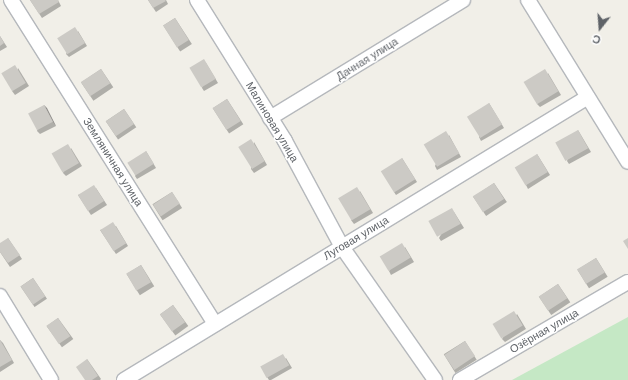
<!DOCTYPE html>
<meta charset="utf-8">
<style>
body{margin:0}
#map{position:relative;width:628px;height:380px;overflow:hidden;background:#f1efe8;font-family:"DM Sans",sans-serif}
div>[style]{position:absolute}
.green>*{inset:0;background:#c5e8c5}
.roads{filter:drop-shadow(1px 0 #b5b8bc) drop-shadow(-1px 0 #b5b8bc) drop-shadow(0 1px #b5b8bc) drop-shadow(0 -1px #b5b8bc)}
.minor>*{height:14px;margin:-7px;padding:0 7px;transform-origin:7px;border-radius:7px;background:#fff}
.wall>*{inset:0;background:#afaea9;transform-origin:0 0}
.shaded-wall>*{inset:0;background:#8f8d8a}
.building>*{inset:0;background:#cccac5;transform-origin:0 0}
span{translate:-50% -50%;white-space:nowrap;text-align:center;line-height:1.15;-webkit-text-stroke:3px #fff;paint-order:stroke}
.street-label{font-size:11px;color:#5f6368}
.north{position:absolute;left:580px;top:8px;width:40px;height:40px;-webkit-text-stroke:3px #fff;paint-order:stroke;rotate:197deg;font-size:11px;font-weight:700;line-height:16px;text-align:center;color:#5f6368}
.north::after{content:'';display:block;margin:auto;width:14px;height:18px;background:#5f6368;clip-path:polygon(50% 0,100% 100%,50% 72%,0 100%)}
</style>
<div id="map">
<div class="green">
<i style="clip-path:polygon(628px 317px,628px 380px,512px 380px)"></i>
</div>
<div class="roads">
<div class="minor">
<i style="left:11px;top:0;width:383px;rotate:57.8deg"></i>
<i style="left:197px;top:0;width:166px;rotate:58deg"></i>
<i style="left:285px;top:141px;width:120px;rotate:61.7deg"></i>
<i style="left:342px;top:247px;width:162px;rotate:55deg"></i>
<i style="left:528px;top:0;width:190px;rotate:58.3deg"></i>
<i style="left:270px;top:118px;width:226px;rotate:-31.4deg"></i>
<i style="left:0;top:296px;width:98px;rotate:58.7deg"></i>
<i style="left:124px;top:380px;width:543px;rotate:-31.38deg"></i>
<i style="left:460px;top:380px;width:194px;rotate:-30.3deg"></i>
</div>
</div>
<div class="wall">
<i style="clip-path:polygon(30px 0,58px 0,61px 6px,42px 18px)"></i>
<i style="clip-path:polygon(148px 0,166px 0,168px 4px,156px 12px)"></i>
<i style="left:175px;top:18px;width:31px;height:14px;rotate:57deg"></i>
<i style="clip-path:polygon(78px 31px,87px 46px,69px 57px,66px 54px)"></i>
<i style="clip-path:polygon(0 36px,7px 47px,0 51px)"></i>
<i style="clip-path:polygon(206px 63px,218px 83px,204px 91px,202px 88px)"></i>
<i style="clip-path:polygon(18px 68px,29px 86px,15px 95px,12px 91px)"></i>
<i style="left:101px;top:69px;width:22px;height:24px;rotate:56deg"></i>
<i style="clip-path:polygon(548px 73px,561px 95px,540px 107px,537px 104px)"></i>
<i style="left:227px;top:99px;width:30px;height:17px;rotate:57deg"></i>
<i style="clip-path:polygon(489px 103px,504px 128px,481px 141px,479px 137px)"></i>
<i style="clip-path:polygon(44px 105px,56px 126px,40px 134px,37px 131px)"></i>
<i style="left:124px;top:109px;width:22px;height:22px;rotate:56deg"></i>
<i style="clip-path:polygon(578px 130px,591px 152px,569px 164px,567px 161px)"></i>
<i style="clip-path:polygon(449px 135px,461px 157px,437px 170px,435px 166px)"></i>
<i style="clip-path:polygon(254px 142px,267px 165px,254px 173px,251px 169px)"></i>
<i style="clip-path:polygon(71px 148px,82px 166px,66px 176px,63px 173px)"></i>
<i style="clip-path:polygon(146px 151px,156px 168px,137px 179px,135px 176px)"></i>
<i style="clip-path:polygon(537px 154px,550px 175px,528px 189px,526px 185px)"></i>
<i style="clip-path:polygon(402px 158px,417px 182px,396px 195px,394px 192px)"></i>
<i style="left:494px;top:183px;width:23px;height:25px;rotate:56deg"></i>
<i style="clip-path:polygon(96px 188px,107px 205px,91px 215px,78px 195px)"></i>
<i style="clip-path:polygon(360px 191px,373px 213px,354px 224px,351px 220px)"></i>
<i style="left:172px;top:192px;width:19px;height:23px;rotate:58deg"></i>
<i style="clip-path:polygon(454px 212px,464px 228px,441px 241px,439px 238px)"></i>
<i style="clip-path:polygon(116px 226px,128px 246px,116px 254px,100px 230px)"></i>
<i style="clip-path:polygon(8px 238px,22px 259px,10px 267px,0 252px)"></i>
<i style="clip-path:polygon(405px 247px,414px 262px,391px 275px,389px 271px)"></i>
<i style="left:596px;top:258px;width:22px;height:22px;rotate:58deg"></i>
<i style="left:141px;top:265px;width:25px;height:17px;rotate:58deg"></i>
<i style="left:33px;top:278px;width:25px;height:15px;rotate:56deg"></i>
<i style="left:558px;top:284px;width:22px;height:23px;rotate:56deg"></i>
<i style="left:173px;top:305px;width:26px;height:16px;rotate:54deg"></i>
<i style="clip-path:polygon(517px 314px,526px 329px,505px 342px,502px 339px)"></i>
<i style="left:58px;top:318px;width:26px;height:14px;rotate:54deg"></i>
<i style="clip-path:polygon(0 340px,3px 343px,14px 363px,0 372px)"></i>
<i style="left:465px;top:341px;width:22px;height:25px;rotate:58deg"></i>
<i style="clip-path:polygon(286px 358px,292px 368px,271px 380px,269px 380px,267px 377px)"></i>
<i style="clip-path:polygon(87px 359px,101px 379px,100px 380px,85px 380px)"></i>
</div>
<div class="shaded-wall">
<i style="clip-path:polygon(44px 105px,47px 108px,56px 126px,53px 122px)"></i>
</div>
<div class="building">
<i style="clip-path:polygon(30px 0,58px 0,59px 2px,39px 14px)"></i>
<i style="clip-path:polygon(148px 0,165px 0,166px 1px,153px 8px)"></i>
<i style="left:175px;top:18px;width:26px;height:14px;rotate:58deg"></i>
<i style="left:75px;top:27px;width:19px;height:21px;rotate:58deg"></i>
<i style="clip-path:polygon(0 36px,4px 43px,0 46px)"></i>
<i style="left:204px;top:59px;width:23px;height:17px;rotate:59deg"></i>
<i style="left:15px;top:65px;width:21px;height:16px;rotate:59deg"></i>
<i style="left:101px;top:69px;width:17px;height:24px;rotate:57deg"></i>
<i style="left:545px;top:69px;width:26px;height:25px;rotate:59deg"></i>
<i style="left:227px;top:99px;width:26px;height:17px;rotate:58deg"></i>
<i style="left:489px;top:103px;width:25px;height:26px;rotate:58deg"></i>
<i style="left:44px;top:105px;width:19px;height:18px;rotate:62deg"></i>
<i style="left:124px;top:109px;width:18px;height:22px;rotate:56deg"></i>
<i style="left:578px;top:130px;width:21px;height:26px;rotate:61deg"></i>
<i style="left:446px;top:131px;width:26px;height:26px;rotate:59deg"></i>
<i style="left:251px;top:139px;width:26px;height:15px;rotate:58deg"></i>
<i style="left:68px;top:144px;width:22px;height:19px;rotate:60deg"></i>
<i style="left:146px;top:151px;width:15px;height:22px;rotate:58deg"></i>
<i style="left:537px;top:154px;width:21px;height:26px;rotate:59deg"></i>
<i style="left:402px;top:158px;width:25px;height:25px;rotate:58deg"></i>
<i style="left:494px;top:183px;width:19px;height:25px;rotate:58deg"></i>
<i style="left:94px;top:185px;width:19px;height:19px;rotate:58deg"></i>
<i style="left:357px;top:187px;width:26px;height:22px;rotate:59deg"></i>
<i style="left:172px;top:192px;width:14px;height:23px;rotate:56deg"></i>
<i style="left:452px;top:208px;width:18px;height:27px;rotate:61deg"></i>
<i style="left:113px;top:222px;width:25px;height:15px;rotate:58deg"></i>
<i style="clip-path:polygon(8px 238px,20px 255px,8px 263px,0 252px,0 243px)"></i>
<i style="clip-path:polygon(628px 238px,628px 249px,623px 241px)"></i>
<i style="left:402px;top:243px;width:17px;height:26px;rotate:59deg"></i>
<i style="left:596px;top:258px;width:17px;height:22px;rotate:59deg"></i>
<i style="left:141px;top:265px;width:20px;height:17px;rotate:60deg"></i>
<i style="left:33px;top:278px;width:22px;height:15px;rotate:56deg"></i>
<i style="left:558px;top:284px;width:17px;height:23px;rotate:57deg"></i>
<i style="left:173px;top:305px;width:21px;height:16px;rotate:55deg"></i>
<i style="left:514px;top:311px;width:17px;height:25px;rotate:59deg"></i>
<i style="left:58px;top:318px;width:22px;height:14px;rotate:56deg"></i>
<i style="clip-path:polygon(0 340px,12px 360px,0 367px)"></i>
<i style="left:465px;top:341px;width:18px;height:25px;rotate:56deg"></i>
<i style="left:283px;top:354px;width:13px;height:26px;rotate:61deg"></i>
<i style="clip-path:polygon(87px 359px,98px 376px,92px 380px,85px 380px,76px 367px)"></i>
</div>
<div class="street-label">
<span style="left:367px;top:59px;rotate:-32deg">Дачная улица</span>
<span style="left:272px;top:122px;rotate:59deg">Малиновая улица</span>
<span style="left:113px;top:162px;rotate:58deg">Земляничная улица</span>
<span style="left:356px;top:238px;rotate:-31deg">Луговая улица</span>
<span style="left:544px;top:331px;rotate:-30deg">Озёрная улица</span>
</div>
<div class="north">С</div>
</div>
